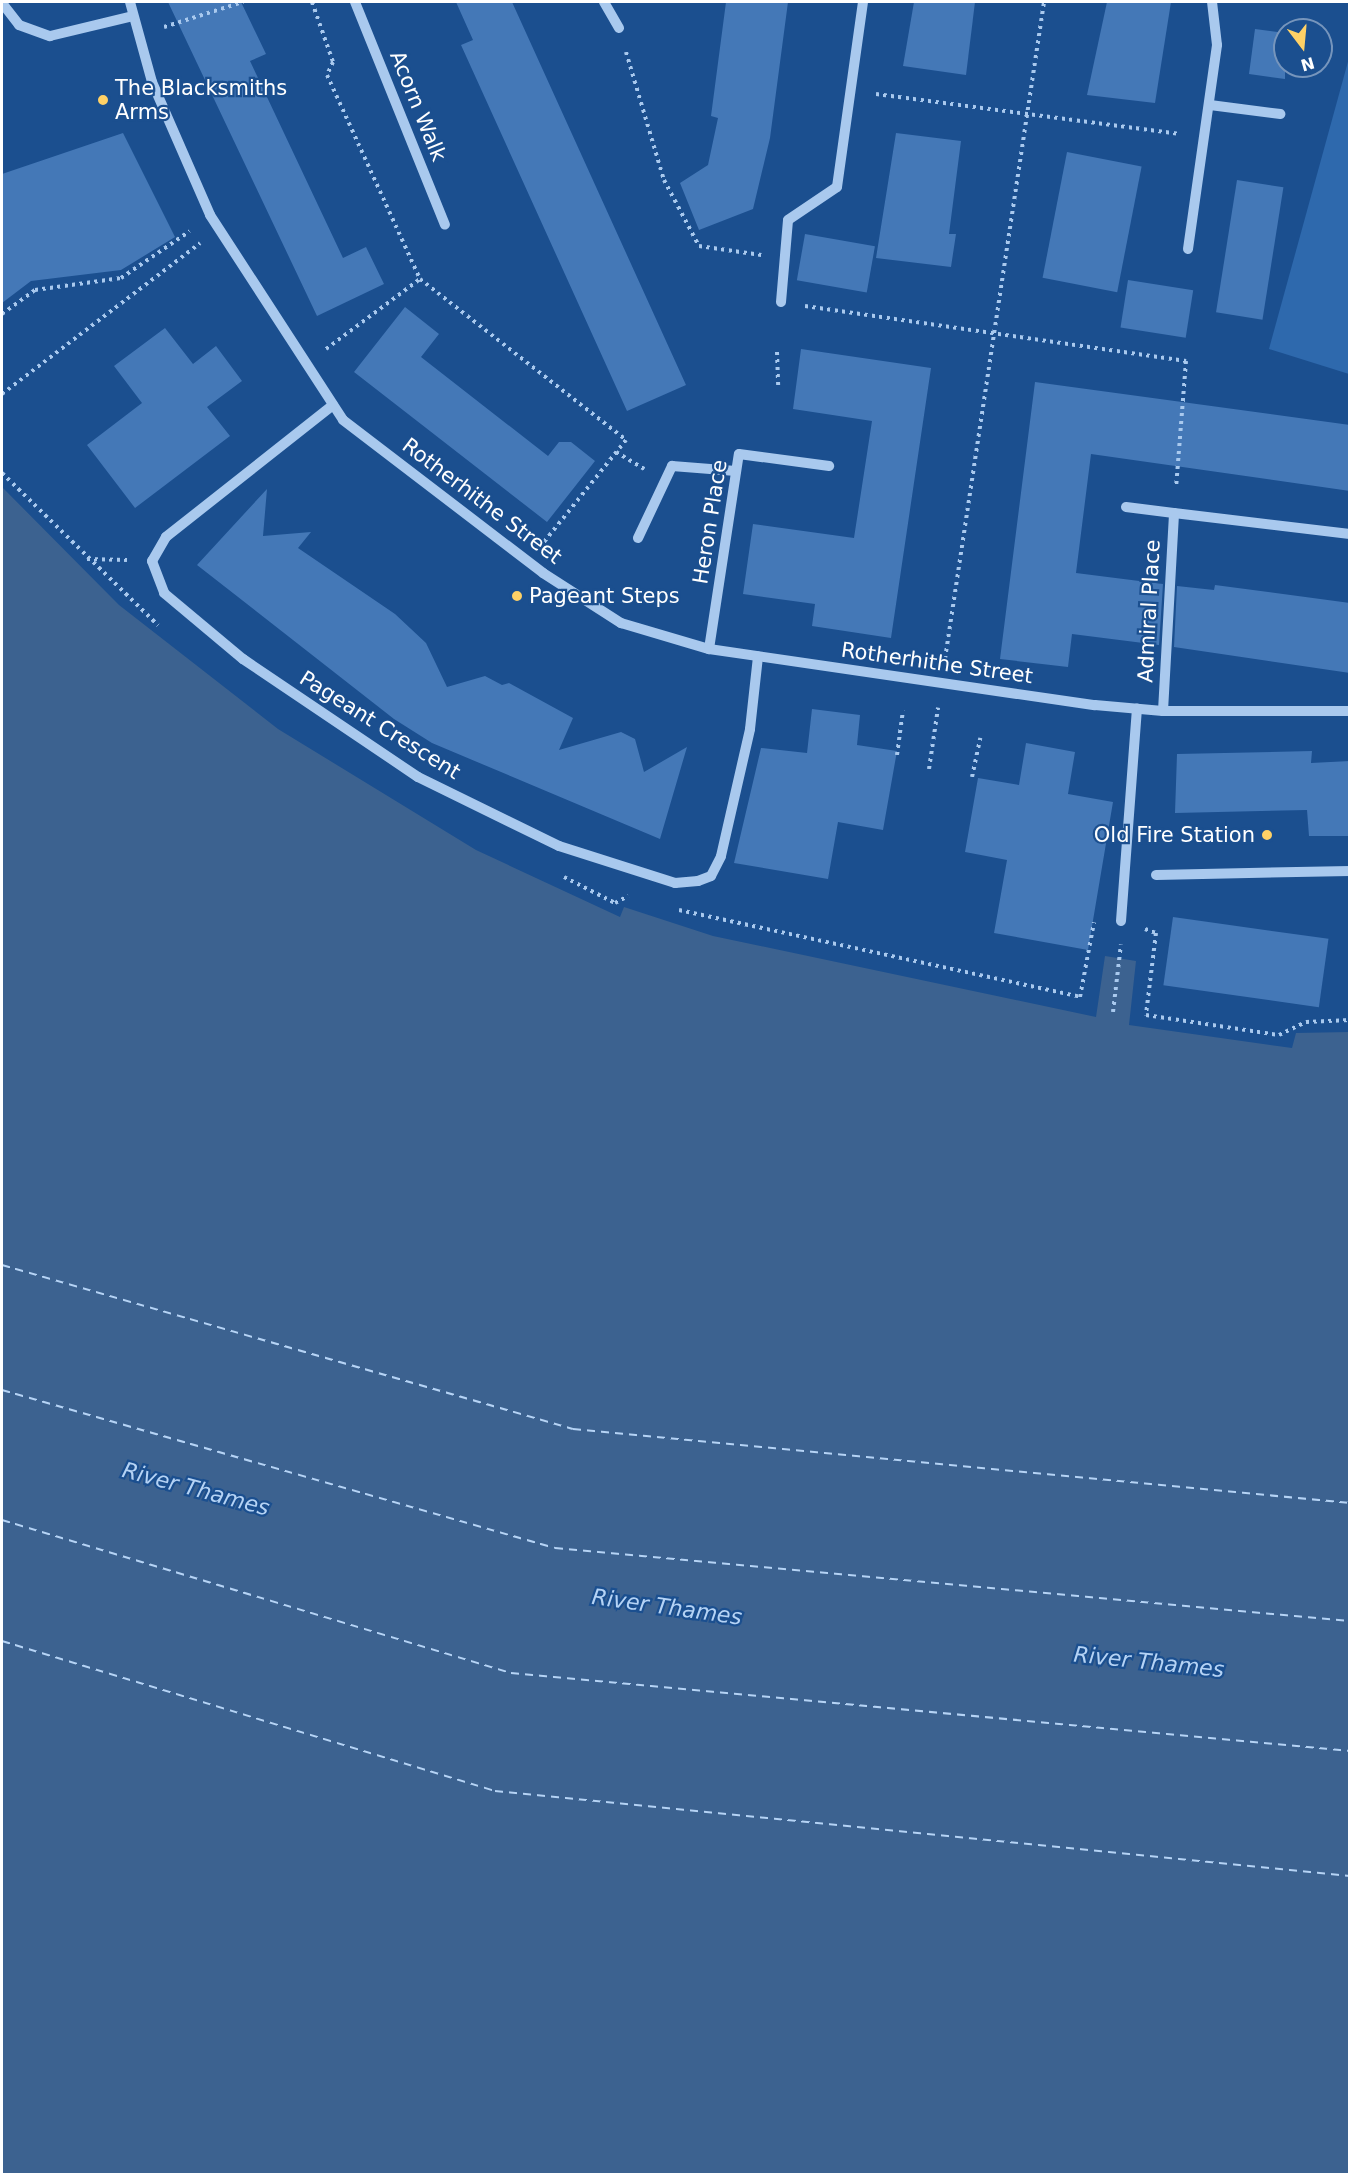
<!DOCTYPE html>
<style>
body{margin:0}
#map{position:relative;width:1351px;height:2176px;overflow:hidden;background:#1b4f8f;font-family:"DejaVu Sans",sans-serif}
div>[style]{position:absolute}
.green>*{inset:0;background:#2e69ad}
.water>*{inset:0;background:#3c6290}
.ferry>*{height:1.5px;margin-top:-0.75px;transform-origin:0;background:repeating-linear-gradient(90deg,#b5d3f5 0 8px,transparent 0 14px)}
.building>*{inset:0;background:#4478b7;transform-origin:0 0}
.path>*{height:4px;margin-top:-2px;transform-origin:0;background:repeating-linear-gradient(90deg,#a9c9ee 0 3px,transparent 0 7.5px)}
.minor>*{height:10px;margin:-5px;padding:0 5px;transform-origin:5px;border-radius:5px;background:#a9c9ee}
.dots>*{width:16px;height:16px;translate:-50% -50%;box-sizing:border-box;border:3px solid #1b4f8f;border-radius:50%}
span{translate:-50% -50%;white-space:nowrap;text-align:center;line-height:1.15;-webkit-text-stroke:4.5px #1b4f8f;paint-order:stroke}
.poi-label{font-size:21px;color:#fff}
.left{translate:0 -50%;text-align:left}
.right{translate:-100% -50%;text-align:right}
.street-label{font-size:21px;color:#fff}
.water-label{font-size:22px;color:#b5d3f5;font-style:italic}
.frame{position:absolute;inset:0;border:3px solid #fff;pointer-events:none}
.north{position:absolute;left:1273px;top:18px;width:60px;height:60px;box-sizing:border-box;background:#1b4f8f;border:2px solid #7695bc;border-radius:50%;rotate:164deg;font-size:16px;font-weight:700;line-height:24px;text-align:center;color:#fff}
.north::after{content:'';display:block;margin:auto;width:21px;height:27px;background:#ffd166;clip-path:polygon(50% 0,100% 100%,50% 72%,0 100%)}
</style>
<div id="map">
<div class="green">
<i style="clip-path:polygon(1349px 58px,1349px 374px,1269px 349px)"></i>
</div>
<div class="water">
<i style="clip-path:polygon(2px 487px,119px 605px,278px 729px,476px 850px,620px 917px,624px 907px,713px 936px,1096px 1017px,1105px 956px,1136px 961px,1129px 1025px,1292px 1048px,1296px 1033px,1349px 1032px,1349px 2174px,2px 2174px)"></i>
</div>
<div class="ferry">
<i style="left:2px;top:1265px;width:594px;rotate:16.02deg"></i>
<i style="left:573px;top:1429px;width:781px;rotate:5.44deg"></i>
<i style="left:2px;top:1390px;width:575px;rotate:15.95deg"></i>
<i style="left:555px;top:1548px;width:798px;rotate:5.25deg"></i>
<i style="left:2px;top:1520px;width:531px;rotate:16.73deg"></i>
<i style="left:511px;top:1673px;width:843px;rotate:5.31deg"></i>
<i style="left:2px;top:1641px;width:515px;rotate:16.92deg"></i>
<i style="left:495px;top:1791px;width:859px;rotate:5.68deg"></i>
</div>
<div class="building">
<i style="clip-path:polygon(168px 2px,241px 2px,266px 54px,250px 61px,343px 258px,366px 247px,384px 284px,317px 316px)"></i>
<i style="clip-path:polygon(456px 2px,512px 2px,686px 385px,627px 411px,461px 45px,473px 40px)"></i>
<i style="clip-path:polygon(726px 2px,788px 2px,770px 138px,753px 209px,699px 230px,680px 183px,708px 165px,718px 118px,711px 116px)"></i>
<i style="clip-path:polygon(914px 2px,975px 2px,966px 75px,903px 66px)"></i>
<i style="clip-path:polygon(1107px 2px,1171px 2px,1155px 103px,1087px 95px)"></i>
<i style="clip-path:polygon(1255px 29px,1285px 33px,1285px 79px,1249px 74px)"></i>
<i style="clip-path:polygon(123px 133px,175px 237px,121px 270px,31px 281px,2px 303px,2px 174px)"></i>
<i style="clip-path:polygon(896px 133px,961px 141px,949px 234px,956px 234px,951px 267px,876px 258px)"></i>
<i style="left:1067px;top:152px;width:76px;height:128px;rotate:11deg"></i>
<i style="left:1237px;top:180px;width:47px;height:134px;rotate:9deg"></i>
<i style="left:805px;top:234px;width:71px;height:47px;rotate:10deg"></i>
<i style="left:1128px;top:280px;width:66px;height:48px;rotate:9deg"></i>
<i style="clip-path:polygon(405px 307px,439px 334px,421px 357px,548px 456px,559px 442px,571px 442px,595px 461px,547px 522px,354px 372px)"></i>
<i style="clip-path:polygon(165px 328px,193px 364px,216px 346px,242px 381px,207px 407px,230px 436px,135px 508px,87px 445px,142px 403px,114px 366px)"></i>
<i style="clip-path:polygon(801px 349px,931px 368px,891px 638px,812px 626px,815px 604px,743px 594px,753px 524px,854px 538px,872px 421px,793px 409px)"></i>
<i style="clip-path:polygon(1035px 382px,1350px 425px,1350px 491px,1091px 454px,1076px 573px,1163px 584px,1159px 645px,1072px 634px,1068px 667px,1000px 659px)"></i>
<i style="clip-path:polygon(267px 489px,263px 536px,311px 532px,298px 548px,395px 614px,426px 643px,447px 687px,485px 676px,502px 685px,509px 683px,573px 718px,559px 750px,621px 732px,635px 739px,644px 772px,687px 747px,660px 839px,432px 743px,394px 719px,197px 565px)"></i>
<i style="clip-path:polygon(1215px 585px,1350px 603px,1350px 673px,1174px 647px,1177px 586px,1214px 590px)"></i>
<i style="clip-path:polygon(812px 709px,860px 715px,857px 745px,897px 751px,883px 830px,838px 822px,828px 879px,734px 863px,761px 748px,807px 753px)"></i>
<i style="clip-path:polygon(1026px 743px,1075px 752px,1068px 794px,1113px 802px,1088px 950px,994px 933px,1007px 860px,965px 852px,978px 778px,1019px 785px)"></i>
<i style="clip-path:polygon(1312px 751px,1311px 763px,1350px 761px,1350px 836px,1309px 836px,1307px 810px,1175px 813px,1177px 754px)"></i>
<i style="left:1173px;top:917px;width:157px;height:69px;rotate:8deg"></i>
</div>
<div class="path">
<i style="left:312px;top:2px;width:64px;rotate:70.7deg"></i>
<i style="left:333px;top:62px;width:14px;rotate:115deg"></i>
<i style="left:327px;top:75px;width:224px;rotate:65.5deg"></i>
<i style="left:420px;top:279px;width:261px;rotate:38deg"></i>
<i style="left:626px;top:440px;width:131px;rotate:128.8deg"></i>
<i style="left:164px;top:27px;width:83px;rotate:-17.6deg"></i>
<i style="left:626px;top:52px;width:134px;rotate:73.5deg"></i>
<i style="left:664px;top:180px;width:75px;rotate:62.1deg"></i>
<i style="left:699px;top:246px;width:63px;rotate:8.3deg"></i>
<i style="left:876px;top:94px;width:305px;rotate:7.5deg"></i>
<i style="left:805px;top:306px;width:385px;rotate:8.2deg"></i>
<i style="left:1186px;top:361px;width:127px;rotate:94.5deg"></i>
<i style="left:2px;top:314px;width:41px;rotate:-36deg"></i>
<i style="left:35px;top:290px;width:87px;rotate:-7.9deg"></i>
<i style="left:121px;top:278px;width:83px;rotate:-34.3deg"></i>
<i style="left:326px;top:349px;width:117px;rotate:-36.7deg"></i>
<i style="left:777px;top:352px;width:35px;rotate:88deg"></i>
<i style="left:2px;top:394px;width:249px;rotate:-37.3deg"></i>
<i style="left:616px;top:452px;width:33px;rotate:31deg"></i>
<i style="left:2px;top:473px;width:218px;rotate:44.3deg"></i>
<i style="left:87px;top:559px;width:40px;rotate:1.4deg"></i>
<i style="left:945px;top:659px;width:664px;rotate:-81.43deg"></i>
<i style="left:897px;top:755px;width:45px;rotate:-82.4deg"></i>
<i style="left:929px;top:769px;width:62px;rotate:-81.6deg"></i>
<i style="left:972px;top:777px;width:40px;rotate:-78deg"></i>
<i style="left:564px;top:877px;width:57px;rotate:27deg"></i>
<i style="left:615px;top:903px;width:15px;rotate:-28deg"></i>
<i style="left:679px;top:910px;width:410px;rotate:12.2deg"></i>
<i style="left:1080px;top:997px;width:76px;rotate:-79.4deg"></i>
<i style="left:1145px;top:929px;width:12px;rotate:20deg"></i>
<i style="left:1156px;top:933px;width:83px;rotate:97deg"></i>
<i style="left:1146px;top:1015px;width:134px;rotate:8.6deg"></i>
<i style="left:1279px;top:1035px;width:30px;rotate:-26deg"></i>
<i style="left:1306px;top:1022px;width:44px;rotate:-2.6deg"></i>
<i style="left:1113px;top:1012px;width:68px;rotate:-83.3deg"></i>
</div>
<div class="minor">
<i style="left:130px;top:2px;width:83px;rotate:74.6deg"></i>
<i style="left:152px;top:82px;width:145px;rotate:66.4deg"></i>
<i style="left:210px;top:215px;width:244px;rotate:57deg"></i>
<i style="left:343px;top:420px;width:252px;rotate:37.4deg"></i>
<i style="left:543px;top:573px;width:93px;rotate:32.7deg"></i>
<i style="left:621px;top:623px;width:92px;rotate:16.5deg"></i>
<i style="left:709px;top:649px;width:390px;rotate:8.3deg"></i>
<i style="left:1095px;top:705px;width:68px;rotate:5deg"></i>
<i style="left:1163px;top:711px;width:187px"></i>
<i style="left:355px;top:2px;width:240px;rotate:68deg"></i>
<i style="left:604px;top:2px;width:30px;rotate:60deg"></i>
<i style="left:2px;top:3px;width:28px;rotate:52deg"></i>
<i style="left:19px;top:25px;width:33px;rotate:20deg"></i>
<i style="left:50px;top:36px;width:85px;rotate:-13.5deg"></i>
<i style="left:1210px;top:105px;width:71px;rotate:7.3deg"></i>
<i style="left:1188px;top:249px;width:206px;rotate:-81.9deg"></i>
<i style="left:1217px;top:45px;width:43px;rotate:-96.6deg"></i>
<i style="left:781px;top:302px;width:82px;rotate:-85.1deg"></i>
<i style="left:788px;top:220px;width:59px;rotate:-34deg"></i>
<i style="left:837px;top:187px;width:187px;rotate:-82deg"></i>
<i style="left:333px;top:405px;width:213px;rotate:141.7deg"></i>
<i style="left:166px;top:537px;width:28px;rotate:120deg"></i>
<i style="left:152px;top:561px;width:34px;rotate:69deg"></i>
<i style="left:164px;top:593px;width:103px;rotate:39.9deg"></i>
<i style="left:243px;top:659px;width:211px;rotate:34deg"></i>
<i style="left:418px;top:777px;width:157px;rotate:26.1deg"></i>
<i style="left:559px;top:846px;width:122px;rotate:17.7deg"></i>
<i style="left:675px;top:883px;width:23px;rotate:-5deg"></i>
<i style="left:698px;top:881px;width:14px;rotate:-21deg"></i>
<i style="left:711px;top:876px;width:22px;rotate:-63deg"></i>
<i style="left:721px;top:856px;width:130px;rotate:-77.1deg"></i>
<i style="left:750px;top:729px;width:73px;rotate:-83.7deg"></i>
<i style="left:1126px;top:507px;width:48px;rotate:7.1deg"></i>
<i style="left:638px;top:538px;width:80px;rotate:-64.7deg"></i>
<i style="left:672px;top:466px;width:64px;rotate:4.5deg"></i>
<i style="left:709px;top:649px;width:197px;rotate:-81.3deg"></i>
<i style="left:739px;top:454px;width:91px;rotate:7.6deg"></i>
<i style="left:1163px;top:711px;width:198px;rotate:-86.8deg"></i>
<i style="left:1174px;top:513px;width:177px;rotate:6.8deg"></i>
<i style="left:1156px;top:875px;width:194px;rotate:-1.2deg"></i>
<i style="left:1121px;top:921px;width:213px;rotate:-85.7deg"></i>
</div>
<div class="dots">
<i style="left:103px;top:100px;background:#ffd166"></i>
<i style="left:517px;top:596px;background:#ffd166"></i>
<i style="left:1267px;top:835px;background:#ffd166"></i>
</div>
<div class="poi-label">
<span class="left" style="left:115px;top:100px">The Blacksmiths<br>Arms</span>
<span class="left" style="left:529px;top:596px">Pageant Steps</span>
<span class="right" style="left:1255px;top:835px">Old Fire Station</span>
</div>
<div class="street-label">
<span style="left:418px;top:106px;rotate:68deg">Acorn Walk</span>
<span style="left:482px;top:501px;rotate:37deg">Rotherhithe Street</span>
<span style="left:710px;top:522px;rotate:-81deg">Heron Place</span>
<span style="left:1149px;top:611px;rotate:-87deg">Admiral Place</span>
<span style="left:937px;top:663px;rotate:8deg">Rotherhithe Street</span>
<span style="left:380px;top:725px;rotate:32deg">Pageant Crescent</span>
</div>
<div class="water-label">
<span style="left:196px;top:1489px;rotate:15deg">River Thames</span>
<span style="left:667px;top:1607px;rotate:8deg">River Thames</span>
<span style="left:1149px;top:1662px;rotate:6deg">River Thames</span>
</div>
<div class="frame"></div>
<div class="north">N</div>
</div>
